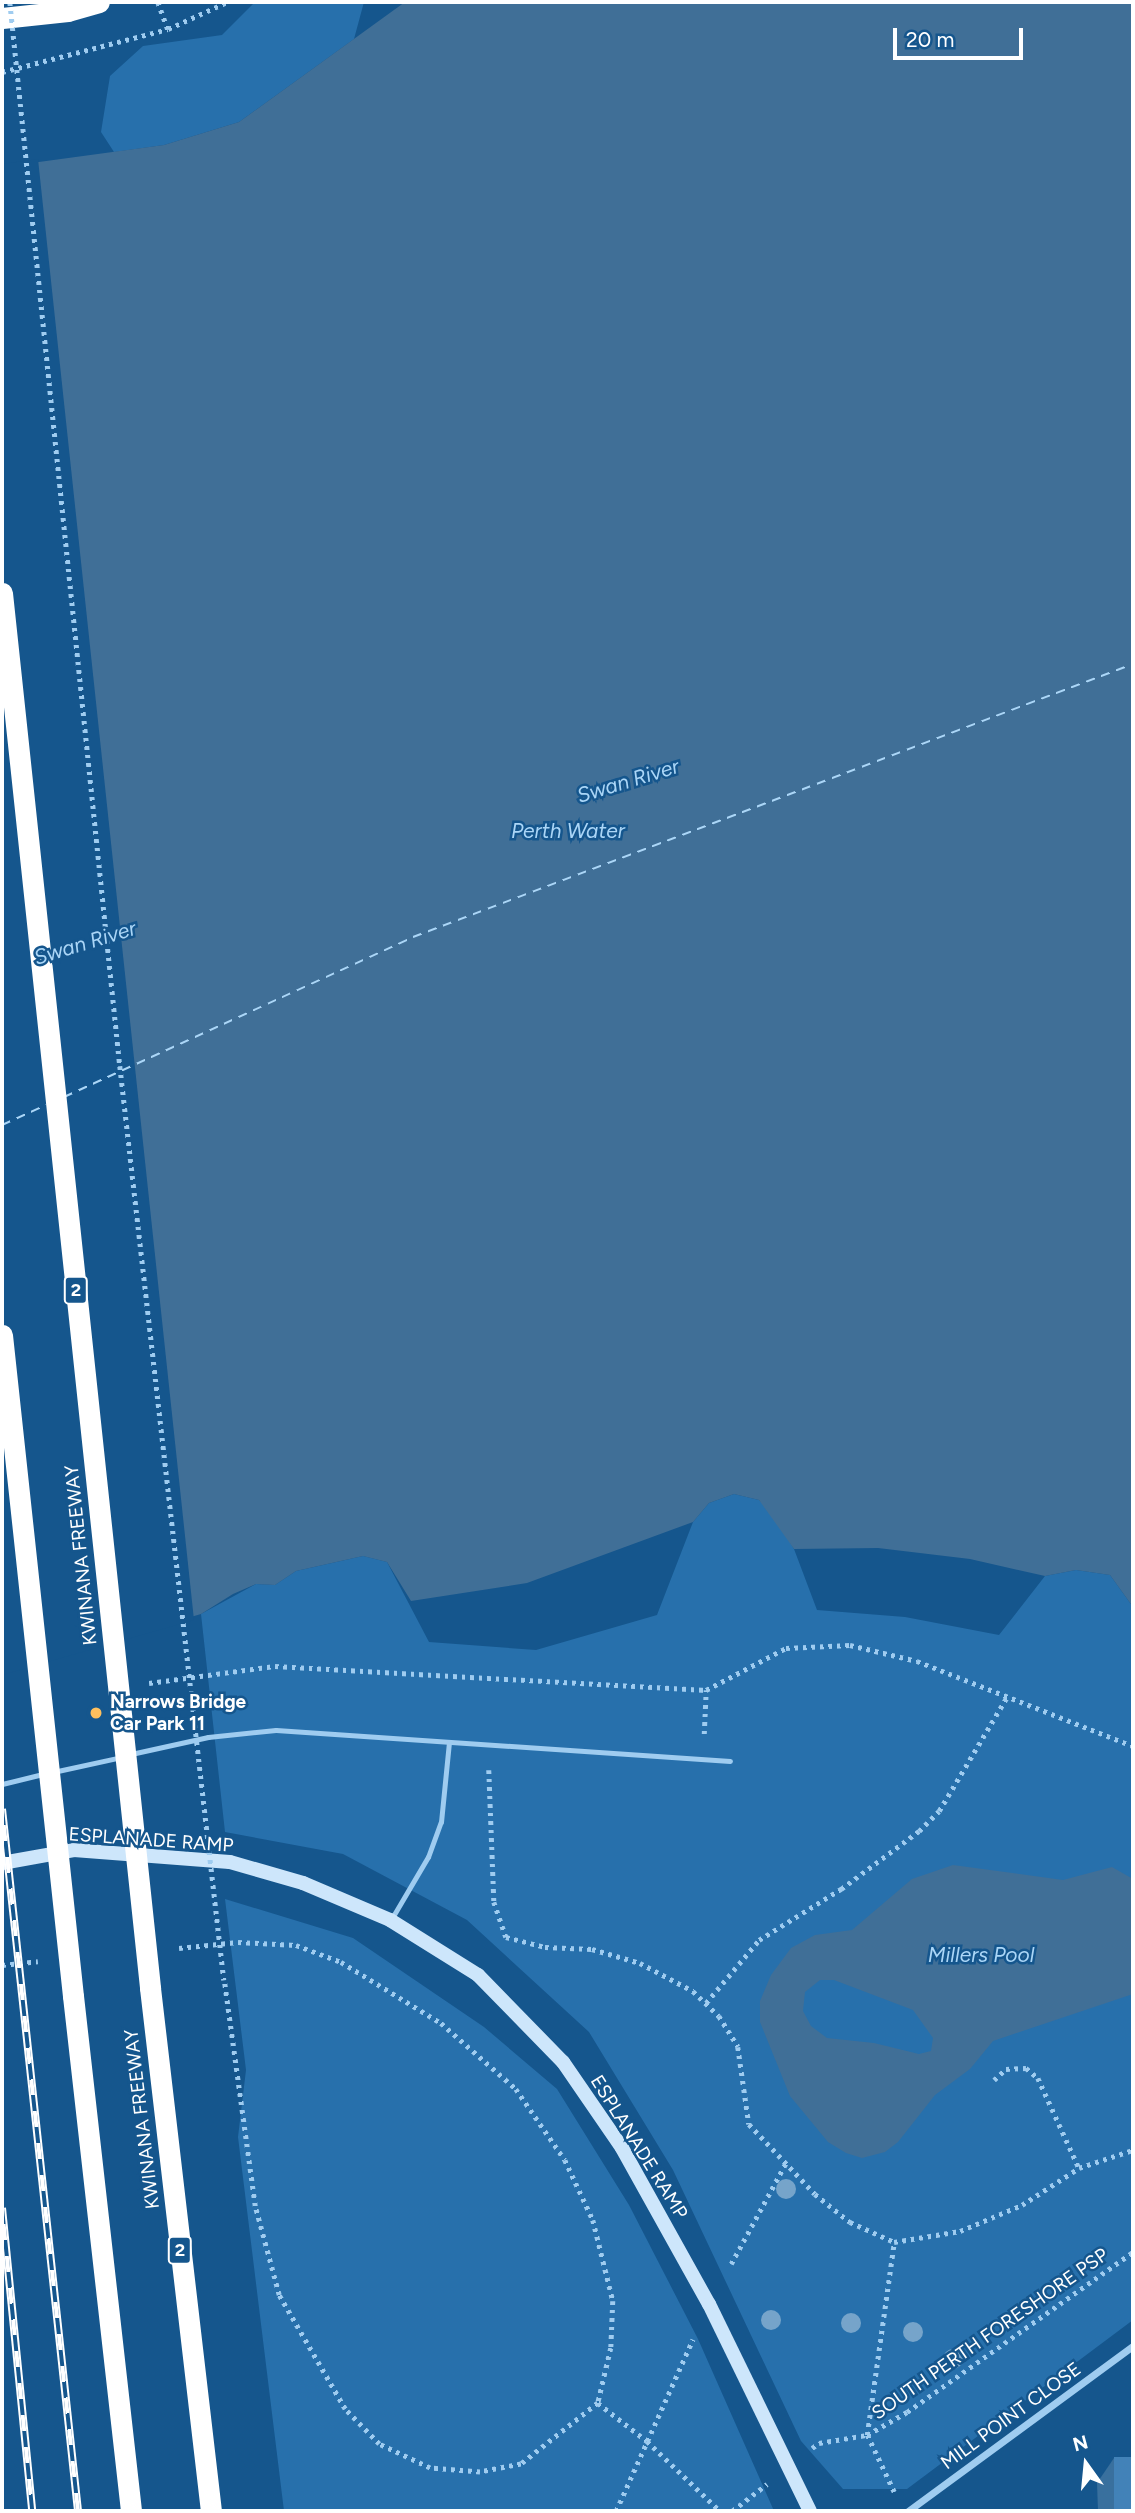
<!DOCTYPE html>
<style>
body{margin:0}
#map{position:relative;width:1135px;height:2513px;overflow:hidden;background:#15568d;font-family:Figtree,sans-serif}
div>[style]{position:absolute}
.green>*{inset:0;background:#2770ac}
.water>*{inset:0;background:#406f97}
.pier>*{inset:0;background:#15568d}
.ferry>*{height:2px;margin-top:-1px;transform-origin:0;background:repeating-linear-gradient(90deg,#abd6f7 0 9px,transparent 0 16px)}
.path>*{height:4.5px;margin-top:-2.25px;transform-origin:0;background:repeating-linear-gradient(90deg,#9fccf0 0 3.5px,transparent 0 8.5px)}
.lane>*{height:5px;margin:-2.5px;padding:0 2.5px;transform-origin:2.5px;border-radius:2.5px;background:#9fccf0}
.street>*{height:7px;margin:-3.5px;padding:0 3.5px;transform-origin:3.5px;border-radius:3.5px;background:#9fccf0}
.secondary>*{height:14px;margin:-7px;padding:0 7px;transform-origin:7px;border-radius:7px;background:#cde6fb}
.highway>*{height:21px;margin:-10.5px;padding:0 10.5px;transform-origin:10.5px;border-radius:10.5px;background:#fff}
.rail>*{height:8px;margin-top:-4px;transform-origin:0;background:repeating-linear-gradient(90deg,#15568d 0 16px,#fff 0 32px);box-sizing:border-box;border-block:2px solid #fff}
.path-bridge>*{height:4.5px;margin-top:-2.25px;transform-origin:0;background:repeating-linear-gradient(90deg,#9fccf0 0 3.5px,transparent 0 8.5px)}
.highway-bridge>*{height:21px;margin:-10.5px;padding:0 10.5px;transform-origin:10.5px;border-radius:10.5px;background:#fff}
.trees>*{width:20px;height:20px;margin:-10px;border-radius:50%;background:#76a4ca}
.wall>*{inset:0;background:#39709e}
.building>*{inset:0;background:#4282b8;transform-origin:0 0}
.dots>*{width:19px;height:19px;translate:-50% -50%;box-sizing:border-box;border:4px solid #15568d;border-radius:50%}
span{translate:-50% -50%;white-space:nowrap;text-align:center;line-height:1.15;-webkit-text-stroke:5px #15568d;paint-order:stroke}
.shield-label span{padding:2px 5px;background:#15568d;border:2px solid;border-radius:5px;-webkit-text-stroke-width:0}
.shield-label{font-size:18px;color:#fff;font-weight:700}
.street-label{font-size:19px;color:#fff}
.poi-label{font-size:19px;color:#fff;font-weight:700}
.left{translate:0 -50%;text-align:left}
.water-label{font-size:21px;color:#abd6f7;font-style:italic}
.frame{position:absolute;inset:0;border:4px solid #fff;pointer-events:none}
.north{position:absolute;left:1051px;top:2429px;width:70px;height:70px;-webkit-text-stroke:5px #15568d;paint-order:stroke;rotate:345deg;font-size:19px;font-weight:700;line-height:28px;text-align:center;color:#fff}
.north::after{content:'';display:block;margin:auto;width:24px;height:32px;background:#fff;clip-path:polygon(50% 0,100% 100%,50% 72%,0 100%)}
.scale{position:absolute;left:893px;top:28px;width:130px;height:32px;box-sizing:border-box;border:4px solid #fff;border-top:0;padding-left:9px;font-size:21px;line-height:24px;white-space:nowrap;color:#fff;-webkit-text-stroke:5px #15568d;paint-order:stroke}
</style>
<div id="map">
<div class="green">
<i style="clip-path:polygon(255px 2px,364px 2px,354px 39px,239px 122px,164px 145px,114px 152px,101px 132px,110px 76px,143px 46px,222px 35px)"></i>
<i style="clip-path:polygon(734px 1494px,759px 1500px,774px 1516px,794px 1549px,817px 1610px,905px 1617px,999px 1635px,1045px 1576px,1076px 1570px,1110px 1575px,1133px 1607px,1133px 2320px,907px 2489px,843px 2489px,801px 2441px,673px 2170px,589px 2032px,467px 1920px,343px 1854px,225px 1832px,201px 1614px,256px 1584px,275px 1585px,296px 1571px,363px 1556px,387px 1562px,429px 1642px,536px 1650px,657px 1615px,693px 1522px,709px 1503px)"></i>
<i style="clip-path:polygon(225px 1899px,353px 1938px,484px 2027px,557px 2089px,629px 2205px,698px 2339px,774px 2511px,284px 2511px,238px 2137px,246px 2070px)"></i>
</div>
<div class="water">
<i style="clip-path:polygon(405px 2px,1133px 2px,1133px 1607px,1110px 1575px,1076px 1570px,1045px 1576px,970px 1559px,878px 1548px,794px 1549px,759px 1500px,734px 1494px,709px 1503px,693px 1522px,527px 1583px,411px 1601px,387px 1562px,363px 1556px,296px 1571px,275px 1585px,256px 1584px,233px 1594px,201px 1614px,2px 1672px,2px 167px,164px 145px,239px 122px)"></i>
<i style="clip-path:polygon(evenodd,953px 1865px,1063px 1880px,1112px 1867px,1133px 1879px,1133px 1994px,993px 2041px,970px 2069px,935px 2095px,898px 2142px,885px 2152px,862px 2158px,846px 2153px,828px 2142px,790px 2096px,760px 2022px,760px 2001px,771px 1975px,791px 1948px,815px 1935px,852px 1930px,912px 1879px,953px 1865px,820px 1980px,834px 1980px,913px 2010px,933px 2038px,931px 2051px,919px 2054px,874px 2043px,827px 2038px,811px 2026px,803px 2011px,805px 1992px,820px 1980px)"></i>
</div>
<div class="pier">
<i style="clip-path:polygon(38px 159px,194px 1620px,2px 1675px,2px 164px)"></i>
</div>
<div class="ferry">
<i style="left:64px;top:1097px;width:384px;rotate:-24.6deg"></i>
<i style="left:413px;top:937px;width:770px;rotate:-20.77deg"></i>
<i style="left:2px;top:1125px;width:48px;rotate:-24.4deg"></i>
</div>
<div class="path">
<i style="left:158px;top:2px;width:29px;rotate:70deg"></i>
<i style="left:2px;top:72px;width:171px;rotate:-14.5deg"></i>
<i style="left:168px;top:29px;width:65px;rotate:-24.6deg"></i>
<i style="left:149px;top:1683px;width:127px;rotate:-7.7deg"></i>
<i style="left:275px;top:1666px;width:432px;rotate:3.2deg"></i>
<i style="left:704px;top:1734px;width:44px;rotate:-87.4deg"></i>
<i style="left:706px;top:1690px;width:90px;rotate:-27.7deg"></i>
<i style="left:786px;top:1648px;width:64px;rotate:-2.7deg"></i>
<i style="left:850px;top:1645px;width:69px;rotate:13.4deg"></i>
<i style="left:917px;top:1661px;width:232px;rotate:21.5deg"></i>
<i style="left:489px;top:1770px;width:132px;rotate:87.8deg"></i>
<i style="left:494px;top:1902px;width:37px;rotate:71deg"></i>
<i style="left:506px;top:1937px;width:40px;rotate:14.4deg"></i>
<i style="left:545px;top:1947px;width:47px;rotate:2.4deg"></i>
<i style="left:592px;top:1949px;width:50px;rotate:16.3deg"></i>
<i style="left:640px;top:1963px;width:60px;rotate:27.8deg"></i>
<i style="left:693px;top:1991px;width:36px;rotate:44deg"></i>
<i style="left:719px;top:2016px;width:36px;rotate:58deg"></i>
<i style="left:738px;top:2047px;width:78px;rotate:81.9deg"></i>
<i style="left:749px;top:2124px;width:96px;rotate:46.7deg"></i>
<i style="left:815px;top:2194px;width:45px;rotate:38.7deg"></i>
<i style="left:850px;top:2222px;width:48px;rotate:24.4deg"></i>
<i style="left:894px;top:2242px;width:67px;rotate:-9.5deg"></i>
<i style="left:960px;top:2231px;width:67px;rotate:-22.8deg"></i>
<i style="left:1022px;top:2205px;width:68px;rotate:-33deg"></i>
<i style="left:1079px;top:2168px;width:57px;rotate:-18.4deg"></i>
<i style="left:179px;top:1948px;width:59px;rotate:-5.8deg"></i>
<i style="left:238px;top:1942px;width:58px;rotate:3deg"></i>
<i style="left:296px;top:1945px;width:48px;rotate:20.7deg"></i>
<i style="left:341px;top:1962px;width:117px;rotate:31.4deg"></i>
<i style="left:441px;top:2023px;width:100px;rotate:41.3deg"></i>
<i style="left:516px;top:2089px;width:86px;rotate:55.4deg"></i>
<i style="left:565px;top:2160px;width:66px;rotate:65deg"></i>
<i style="left:593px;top:2220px;width:83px;rotate:76.1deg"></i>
<i style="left:613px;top:2301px;width:47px;rotate:92.4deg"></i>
<i style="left:611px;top:2348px;width:57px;rotate:103.3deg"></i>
<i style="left:598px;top:2403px;width:98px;rotate:141.6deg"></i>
<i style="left:521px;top:2464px;width:42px;rotate:169deg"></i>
<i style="left:480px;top:2472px;width:50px;rotate:-175.4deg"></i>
<i style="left:430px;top:2468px;width:56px;rotate:-154.8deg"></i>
<i style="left:379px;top:2444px;width:49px;rotate:-134.2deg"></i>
<i style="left:345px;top:2409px;width:132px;rotate:-120.1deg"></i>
<i style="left:279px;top:2295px;width:92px;rotate:-105.1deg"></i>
<i style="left:255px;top:2206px;width:228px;rotate:-97.8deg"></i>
<i style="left:2px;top:1965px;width:36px;rotate:-6deg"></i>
<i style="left:706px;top:2003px;width:82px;rotate:-49.9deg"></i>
<i style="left:759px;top:1940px;width:97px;rotate:-31.9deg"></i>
<i style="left:841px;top:1889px;width:97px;rotate:-36.6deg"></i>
<i style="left:919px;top:1831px;width:28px;rotate:-45deg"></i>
<i style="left:939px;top:1811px;width:133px;rotate:-59.2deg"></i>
<i style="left:994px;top:2080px;width:16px;rotate:-43deg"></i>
<i style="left:1006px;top:2069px;width:20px;rotate:-3deg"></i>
<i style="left:1026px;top:2068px;width:16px;rotate:40deg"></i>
<i style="left:1038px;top:2078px;width:99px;rotate:65.5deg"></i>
<i style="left:731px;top:2264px;width:117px;rotate:-61.5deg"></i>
<i style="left:598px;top:2403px;width:62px;rotate:37.8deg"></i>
<i style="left:647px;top:2441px;width:101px;rotate:43.8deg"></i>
<i style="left:812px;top:2448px;width:9px;rotate:-36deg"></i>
<i style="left:819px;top:2443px;width:49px;rotate:-9.5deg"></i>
<i style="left:867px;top:2435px;width:46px;rotate:-29.9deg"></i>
<i style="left:907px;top:2412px;width:277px;rotate:-35.3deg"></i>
<i style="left:894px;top:2492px;width:63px;rotate:-115.3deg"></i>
<i style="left:867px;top:2435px;width:195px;rotate:-82deg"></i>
<i style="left:616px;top:2511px;width:188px;rotate:-65.9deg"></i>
<i style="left:732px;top:2511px;width:44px;rotate:-37.6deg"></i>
</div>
<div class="lane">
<i style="left:131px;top:1754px;width:79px;rotate:-12.4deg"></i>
<i style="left:208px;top:1737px;width:68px;rotate:-5.9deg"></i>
<i style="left:276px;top:1730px;width:455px;rotate:3.9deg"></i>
<i style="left:53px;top:1772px;width:71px;rotate:-12.3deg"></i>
<i style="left:2px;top:1784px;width:42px;rotate:-13.7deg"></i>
<i style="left:392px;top:1918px;width:71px;rotate:-59.5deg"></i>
<i style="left:428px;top:1857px;width:37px;rotate:-70deg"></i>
<i style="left:441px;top:1822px;width:80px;rotate:-84.3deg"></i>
</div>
<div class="street">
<i style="left:908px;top:2511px;width:279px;rotate:-36.3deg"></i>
</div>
<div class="secondary">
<i style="left:2px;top:1863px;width:73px;rotate:-10.2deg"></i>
<i style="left:74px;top:1850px;width:156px;rotate:4.4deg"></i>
<i style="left:230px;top:1862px;width:76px;rotate:16deg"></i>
<i style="left:303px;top:1883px;width:95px;rotate:23deg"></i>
<i style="left:390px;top:1920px;width:104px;rotate:32deg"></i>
<i style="left:478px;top:1975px;width:122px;rotate:45.7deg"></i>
<i style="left:563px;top:2062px;width:104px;rotate:55.5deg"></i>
<i style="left:622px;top:2148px;width:179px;rotate:60.9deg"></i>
<i style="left:709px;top:2304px;width:230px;rotate:64deg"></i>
</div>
<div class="highway">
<i style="left:2px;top:18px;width:66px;rotate:-6.1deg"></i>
<i style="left:68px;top:11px;width:32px;rotate:-16deg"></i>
<i style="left:150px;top:1988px;width:527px;rotate:83.35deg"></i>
<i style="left:73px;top:1996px;width:518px;rotate:83.57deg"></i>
</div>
<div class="rail">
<i style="left:2px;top:1809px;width:706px;rotate:83.82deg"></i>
<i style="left:2px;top:2208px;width:304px;rotate:84.3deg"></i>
</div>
<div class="path-bridge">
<i style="left:10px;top:2px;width:1070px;rotate:84.1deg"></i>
<i style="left:120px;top:1066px;width:920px;rotate:83.51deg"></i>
</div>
<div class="highway-bridge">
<i style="left:2px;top:593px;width:1403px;rotate:83.94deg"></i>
<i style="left:2px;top:1335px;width:665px;rotate:83.87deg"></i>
</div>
<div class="trees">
<i style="left:786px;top:2189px"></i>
<i style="left:771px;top:2320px"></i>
<i style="left:851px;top:2323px"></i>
<i style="left:913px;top:2332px"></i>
<i style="left:953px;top:2359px"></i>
</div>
<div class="wall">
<i style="clip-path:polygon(1114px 2458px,1133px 2511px,1098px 2511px,1097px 2483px)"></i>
</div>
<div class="building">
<i style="left:1133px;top:2457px;width:54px;height:19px;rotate:90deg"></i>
</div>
<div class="dots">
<i style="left:96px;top:1713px;background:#ffc05e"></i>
</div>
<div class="shield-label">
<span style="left:76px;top:1290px">2</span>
<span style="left:180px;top:2250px">2</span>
</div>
<div class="street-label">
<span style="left:81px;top:1555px;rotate:-96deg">KWINANA FREEWAY</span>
<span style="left:151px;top:1840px;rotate:4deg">ESPLANADE RAMP</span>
<span style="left:142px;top:2119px;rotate:-97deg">KWINANA FREEWAY</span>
<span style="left:639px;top:2147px;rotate:58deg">ESPLANADE RAMP</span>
<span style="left:990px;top:2334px;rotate:-35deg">SOUTH PERTH FORESHORE PSP</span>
<span style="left:1011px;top:2416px;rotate:-36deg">MILL POINT CLOSE</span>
</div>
<div class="poi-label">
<span class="left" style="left:110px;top:1713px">Narrows Bridge<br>Car Park 11</span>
</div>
<div class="water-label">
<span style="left:628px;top:781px;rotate:-17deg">Swan River</span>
<span style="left:568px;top:831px">Perth Water</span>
<span style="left:85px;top:943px;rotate:-17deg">Swan River</span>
<span style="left:981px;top:1955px">Millers Pool</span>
</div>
<div class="frame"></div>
<div class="north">N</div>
<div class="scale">20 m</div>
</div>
